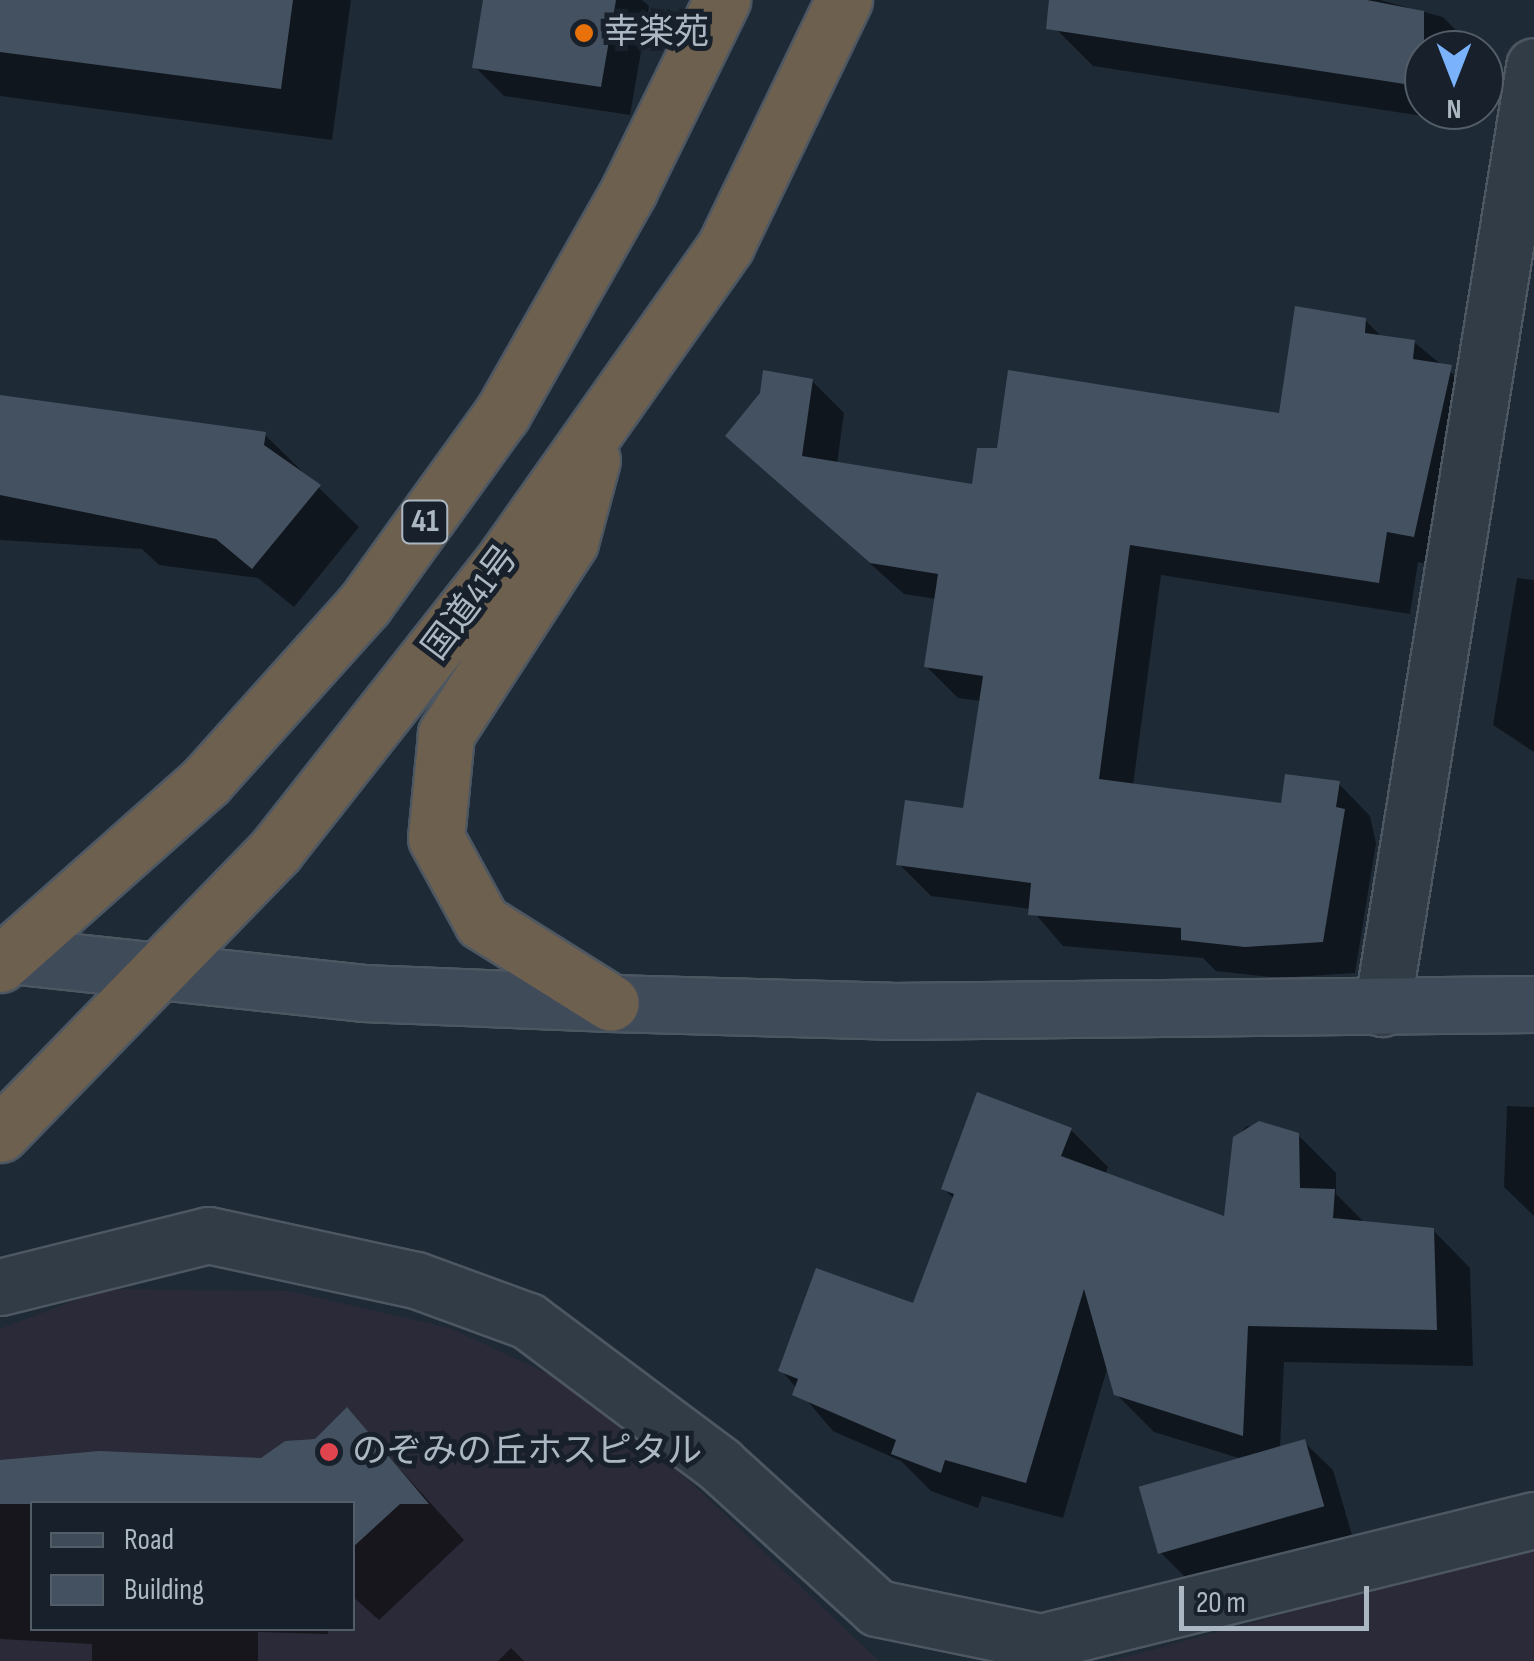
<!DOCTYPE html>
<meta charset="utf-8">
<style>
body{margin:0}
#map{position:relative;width:1534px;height:1661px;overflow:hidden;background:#1f2a37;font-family:"Sofia Sans Condensed","Noto Sans JP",sans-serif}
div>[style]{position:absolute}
.medical>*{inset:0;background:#2b2a38}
.shadow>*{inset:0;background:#0007}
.building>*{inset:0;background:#445161;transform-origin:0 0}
.roads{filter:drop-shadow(2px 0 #4d5762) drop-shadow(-2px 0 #4d5762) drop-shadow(0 2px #4d5762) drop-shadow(0 -2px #4d5762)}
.street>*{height:55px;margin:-27.5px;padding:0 27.5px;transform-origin:27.5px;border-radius:27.5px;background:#323c47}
.secondary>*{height:55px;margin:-27.5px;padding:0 27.5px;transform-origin:27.5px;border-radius:27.5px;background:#404b5a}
.highway>*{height:55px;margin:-27.5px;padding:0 27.5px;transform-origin:27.5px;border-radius:27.5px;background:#6e604f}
.dots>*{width:28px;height:28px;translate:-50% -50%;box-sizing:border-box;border:5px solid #18212b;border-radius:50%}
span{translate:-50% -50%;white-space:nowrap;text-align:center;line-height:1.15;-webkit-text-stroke:10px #18212b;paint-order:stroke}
.shield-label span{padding:2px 8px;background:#18212b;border:2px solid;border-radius:8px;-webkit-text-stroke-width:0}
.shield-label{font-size:32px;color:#acb7c4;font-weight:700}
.poi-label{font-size:35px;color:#acb7c4}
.left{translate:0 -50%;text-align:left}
.street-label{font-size:35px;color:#acb7c4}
.legend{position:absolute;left:30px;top:1501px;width:325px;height:130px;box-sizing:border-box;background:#18212b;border:2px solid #535d68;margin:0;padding:12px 18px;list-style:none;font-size:30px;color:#acb7c4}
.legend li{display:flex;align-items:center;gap:20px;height:50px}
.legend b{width:50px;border:2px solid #535d68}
.north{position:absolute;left:1404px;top:30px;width:100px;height:100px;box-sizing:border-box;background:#18212b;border:2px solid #535d68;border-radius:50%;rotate:180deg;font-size:28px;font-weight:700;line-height:40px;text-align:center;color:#acb7c4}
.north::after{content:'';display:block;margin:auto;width:35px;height:45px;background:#7ab2fb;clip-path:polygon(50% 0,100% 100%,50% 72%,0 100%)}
.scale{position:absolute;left:1179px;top:1586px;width:190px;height:45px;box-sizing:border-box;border:5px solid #acb7c4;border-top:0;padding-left:12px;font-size:30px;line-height:35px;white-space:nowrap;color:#acb7c4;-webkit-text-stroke:8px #18212b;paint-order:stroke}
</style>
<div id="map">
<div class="medical">
<i style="clip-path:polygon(evenodd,105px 1289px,289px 1291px,450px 1328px,604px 1400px,879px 1661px,0 1661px,0 1329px,105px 1289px,32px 1504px,352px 1504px,352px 1628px,32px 1628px,32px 1504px)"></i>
<i style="clip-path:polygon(1534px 1546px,1534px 1661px,1111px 1661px)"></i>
</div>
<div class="shadow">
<i style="clip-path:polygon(0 0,351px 0,332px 140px,0 96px)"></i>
<i style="clip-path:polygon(485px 0,642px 0,649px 6px,630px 115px,504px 96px,475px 67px)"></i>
<i style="clip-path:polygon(1061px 0,1380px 0,1443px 17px,1476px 50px,1424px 50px,1424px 110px,1471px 110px,1469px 123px,1093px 66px,1057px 30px)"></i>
<i style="clip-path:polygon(1365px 320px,1383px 338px,1414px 342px,1483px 399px,1445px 568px,1418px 562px,1410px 614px,1161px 575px,1133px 786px,1284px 806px,1339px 784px,1370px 816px,1376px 843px,1355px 973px,1278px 978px,1216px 971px,1203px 958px,1063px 946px,1031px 909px,931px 896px,899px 864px,965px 811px,981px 701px,958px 698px,926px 666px,936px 599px,904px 594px,728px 436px,812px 381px,844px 413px,837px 464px,974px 487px,1281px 416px)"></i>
<i style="clip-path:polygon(0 398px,265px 435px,359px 527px,294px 607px,258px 578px,159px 565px,142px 549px,0 540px)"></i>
<i style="clip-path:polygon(1517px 578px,1534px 580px,1534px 752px,1493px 725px)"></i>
<i style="clip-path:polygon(1507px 1106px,1534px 1107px,1534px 1216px,1504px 1187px)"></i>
<i style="clip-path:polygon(1247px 1126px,1298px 1135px,1336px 1173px,1336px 1194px,1365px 1223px,1433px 1230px,1470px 1268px,1473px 1366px,1284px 1362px,1280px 1448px,1304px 1442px,1333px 1470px,1352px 1535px,1189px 1581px,1160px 1552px,1242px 1459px,1154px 1432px,1116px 1394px,1108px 1366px,1063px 1518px,982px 1496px,978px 1508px,931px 1491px,901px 1461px,833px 1431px,781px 1370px,914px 1306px,954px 1199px,944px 1189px,1071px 1130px,1108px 1167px,1105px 1175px,1226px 1220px,1235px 1138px)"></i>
<i style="clip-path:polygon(347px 1411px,464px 1540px,379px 1620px,352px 1596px,352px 1504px,32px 1504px,32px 1628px,328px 1628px,328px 1634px,258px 1632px,258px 1661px,92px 1661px,92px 1644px,0 1639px,0 1462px,262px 1460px,316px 1441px)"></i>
<i style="clip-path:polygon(511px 1648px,524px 1661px,498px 1661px)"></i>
</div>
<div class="building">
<i style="clip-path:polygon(0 0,293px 0,281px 89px,0 52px)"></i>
<i style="clip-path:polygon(483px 0,616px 0,601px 87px,472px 68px)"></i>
<i style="clip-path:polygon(1049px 0,1367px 0,1424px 11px,1424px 87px,1046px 29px)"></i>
<i style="clip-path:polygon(1295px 306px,1366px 318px,1365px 333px,1415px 340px,1413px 359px,1452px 365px,1414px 537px,1387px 532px,1379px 583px,1130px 545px,1099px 779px,1281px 803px,1285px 774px,1340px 781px,1336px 807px,1345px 809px,1323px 942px,1245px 947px,1181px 940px,1181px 928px,1028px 915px,1031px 883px,896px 865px,905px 800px,963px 808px,983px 676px,924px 667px,938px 574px,870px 563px,725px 436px,760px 393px,763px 370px,813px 379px,802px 456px,972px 484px,977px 448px,997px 448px,1008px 370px,1279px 413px)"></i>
<i style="clip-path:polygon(0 395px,266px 432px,264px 445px,321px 485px,252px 569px,216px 539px,0 495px)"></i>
<i style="clip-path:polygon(977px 1092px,1072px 1128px,1061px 1156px,1224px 1216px,1233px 1137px,1259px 1121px,1299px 1133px,1300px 1188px,1335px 1189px,1333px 1218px,1434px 1228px,1437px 1330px,1248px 1326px,1243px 1436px,1114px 1395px,1084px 1289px,1026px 1483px,945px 1460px,941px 1473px,891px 1454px,896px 1440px,792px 1395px,798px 1379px,778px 1371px,816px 1268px,913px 1303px,954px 1194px,941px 1189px)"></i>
<i style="clip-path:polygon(347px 1407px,429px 1504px,400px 1504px,352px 1548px,352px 1504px,0 1504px,0 1460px,99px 1451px,261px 1458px,285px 1441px,315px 1439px)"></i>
<i style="left:1305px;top:1439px;width:70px;height:173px;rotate:74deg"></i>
</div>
<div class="roads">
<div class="street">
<i style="left:1382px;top:1008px;width:954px;rotate:-80.83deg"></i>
<i style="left:0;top:1287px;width:214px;rotate:-14deg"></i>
<i style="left:208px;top:1235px;width:213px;rotate:12.2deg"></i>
<i style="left:416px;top:1280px;width:119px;rotate:20.1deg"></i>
<i style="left:528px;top:1321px;width:239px;rotate:36.8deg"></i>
<i style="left:719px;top:1464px;width:214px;rotate:42.3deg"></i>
<i style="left:877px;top:1608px;width:167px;rotate:11.7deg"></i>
<i style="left:1041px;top:1642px;width:508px;rotate:-13.9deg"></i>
</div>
<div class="secondary">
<i style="left:0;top:954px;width:365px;rotate:6.1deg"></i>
<i style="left:363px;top:993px;width:248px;rotate:2.3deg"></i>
<i style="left:611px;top:1003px;width:280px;rotate:1.6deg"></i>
<i style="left:891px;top:1011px;width:643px;rotate:-0.62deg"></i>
</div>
<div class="highway">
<i style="left:592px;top:460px;width:85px;rotate:105deg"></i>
<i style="left:570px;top:542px;width:229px;rotate:122.9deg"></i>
<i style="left:446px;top:734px;width:104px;rotate:95.5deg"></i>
<i style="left:436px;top:838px;width:96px;rotate:61.3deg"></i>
<i style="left:482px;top:922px;width:152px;rotate:32.1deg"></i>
<i style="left:0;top:964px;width:276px;rotate:-41.6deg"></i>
<i style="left:206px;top:781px;width:237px;rotate:-48.1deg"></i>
<i style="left:364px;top:605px;width:236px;rotate:-54.2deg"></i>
<i style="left:502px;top:414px;width:257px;rotate:-60.4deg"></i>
<i style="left:629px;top:190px;width:212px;rotate:-63.9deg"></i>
<i style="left:0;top:1134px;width:396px;rotate:-45.8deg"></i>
<i style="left:276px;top:850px;width:374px;rotate:-51.8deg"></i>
<i style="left:507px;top:556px;width:380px;rotate:-54.8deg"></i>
<i style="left:726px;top:245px;width:272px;rotate:-64.3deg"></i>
</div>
</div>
<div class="dots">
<i style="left:584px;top:33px;background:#e8710a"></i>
<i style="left:329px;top:1452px;background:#e0444e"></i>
</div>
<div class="shield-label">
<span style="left:425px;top:522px">41</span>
</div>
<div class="poi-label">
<span class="left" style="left:604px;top:33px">幸楽苑</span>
<span class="left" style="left:352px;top:1452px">のぞみの丘ホスピタル</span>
</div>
<div class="street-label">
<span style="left:471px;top:603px;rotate:-53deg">国道41号</span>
</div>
<ul class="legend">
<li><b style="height:12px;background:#404b5a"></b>Road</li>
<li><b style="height:28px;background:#445161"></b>Building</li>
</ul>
<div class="north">N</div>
<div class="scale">20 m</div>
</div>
